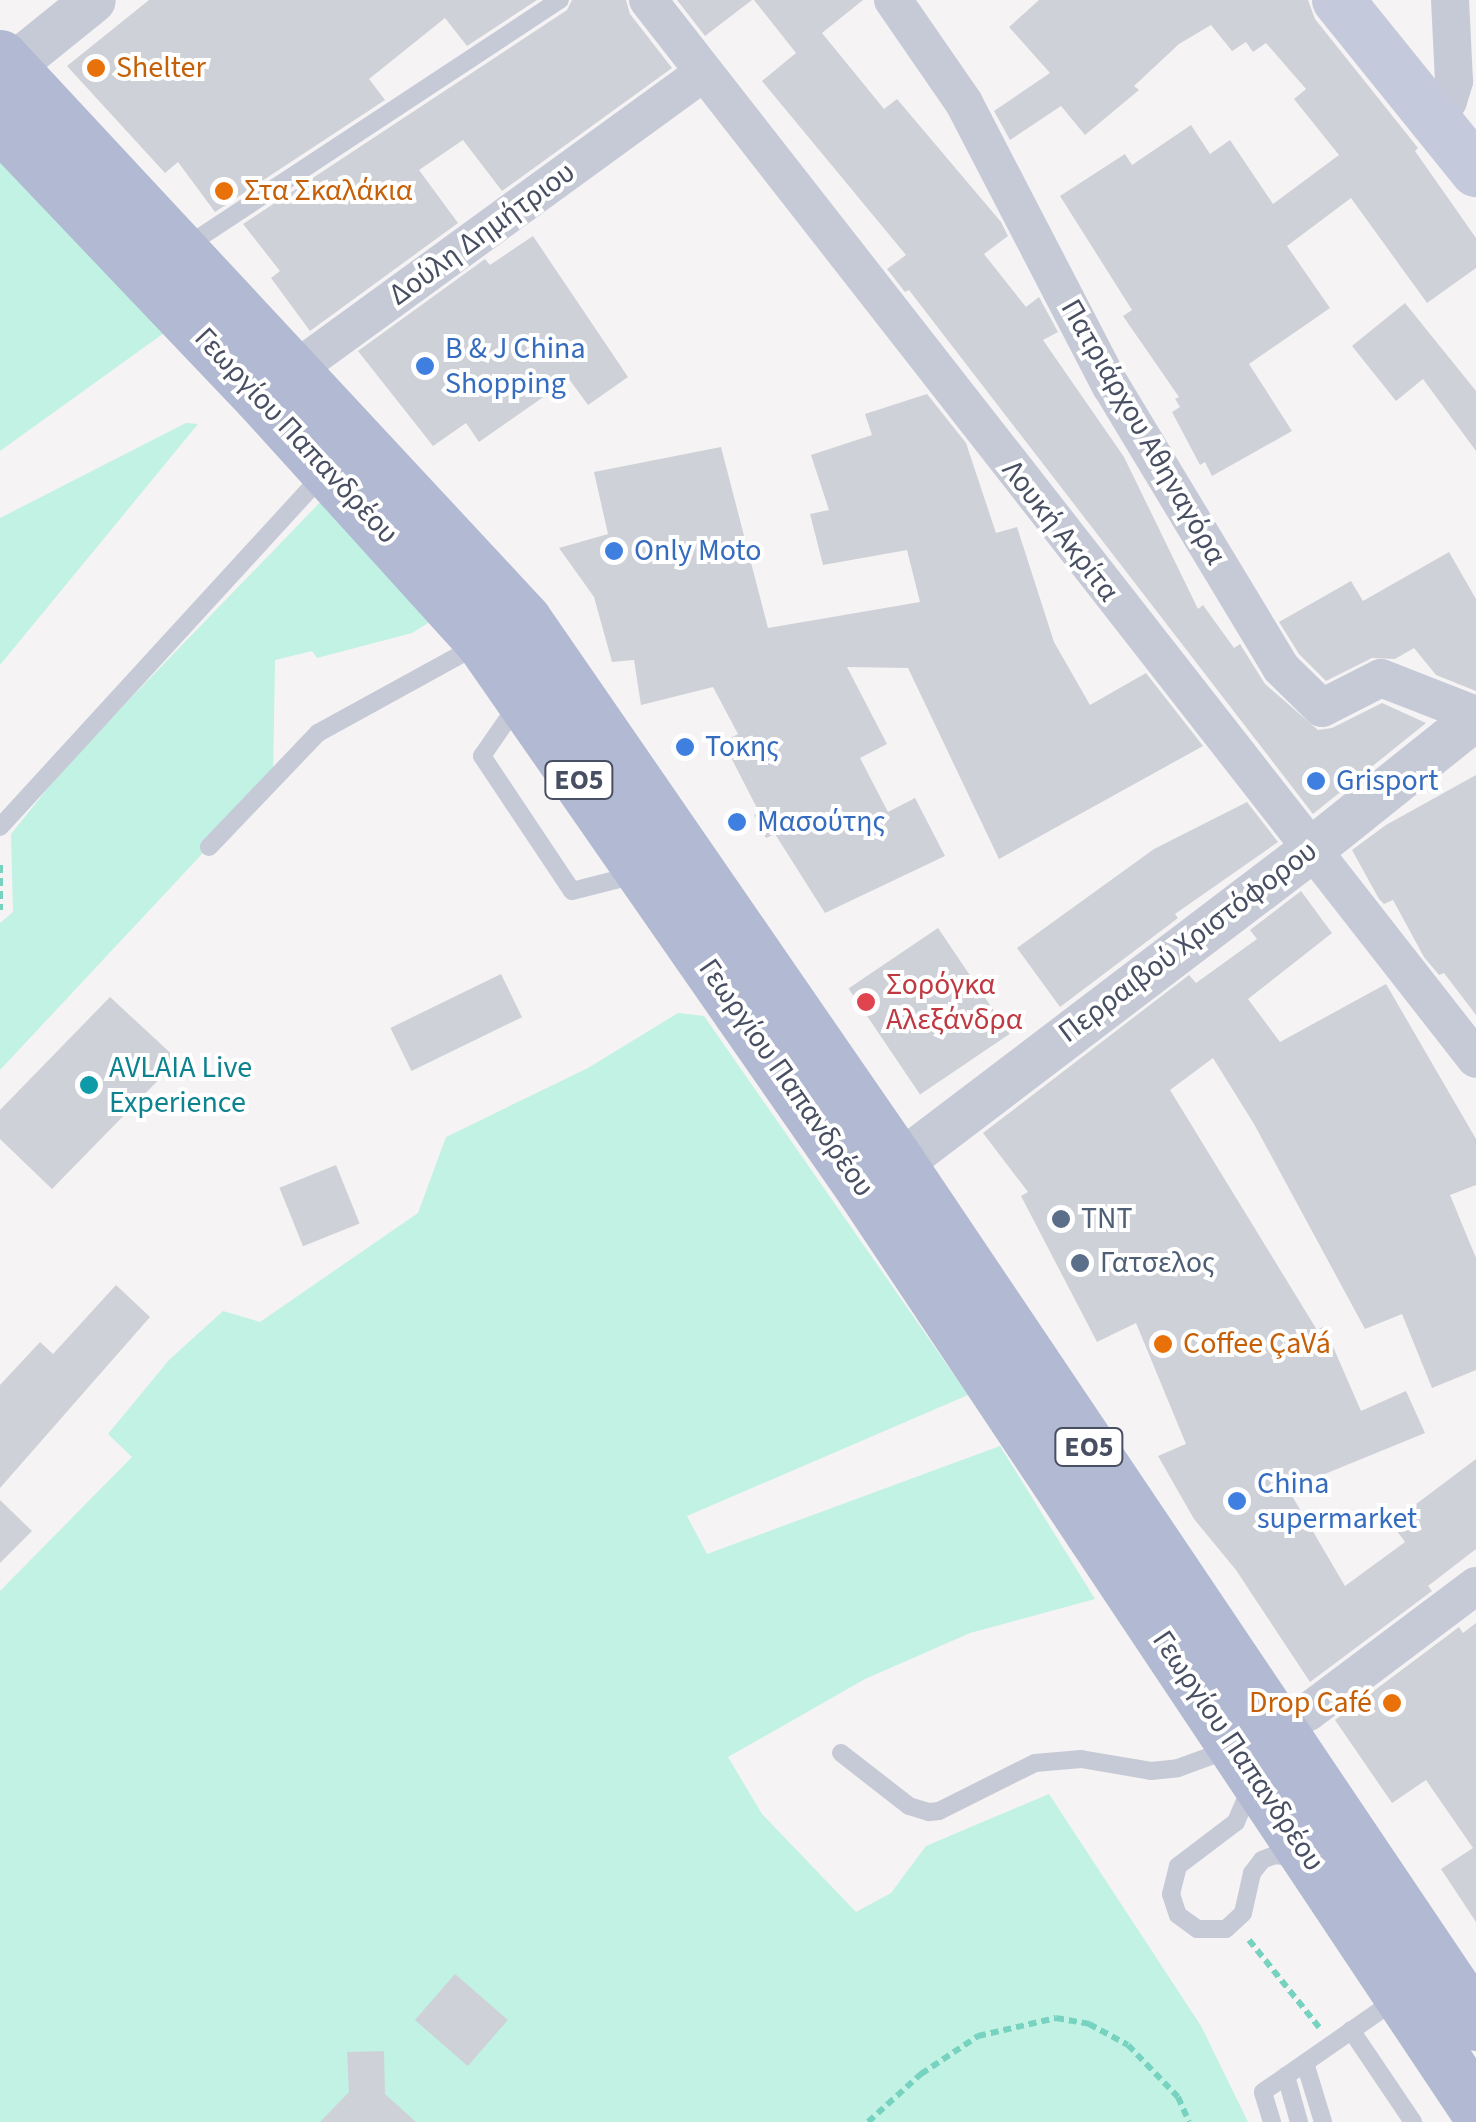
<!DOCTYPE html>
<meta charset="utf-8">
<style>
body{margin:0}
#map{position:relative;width:1476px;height:2122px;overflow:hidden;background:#f5f3f3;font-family:"Source Sans 3",sans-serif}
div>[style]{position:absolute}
.green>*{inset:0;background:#c1f2e3}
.building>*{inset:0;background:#cfd1d8;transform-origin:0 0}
.path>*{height:6px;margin-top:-3px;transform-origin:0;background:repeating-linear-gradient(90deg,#77d3c0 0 8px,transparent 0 13px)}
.service>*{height:18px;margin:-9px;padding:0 9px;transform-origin:9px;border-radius:9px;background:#c6cad7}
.minor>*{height:38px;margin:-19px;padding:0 19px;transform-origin:19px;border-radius:19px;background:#c6cad7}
.tertiary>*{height:45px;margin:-22.5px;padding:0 22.5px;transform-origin:22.5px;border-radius:22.5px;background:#c6cad7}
.secondary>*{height:52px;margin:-26px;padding:0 26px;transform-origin:26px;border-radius:26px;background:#c5c9dc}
.primary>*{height:55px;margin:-27.5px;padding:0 27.5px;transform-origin:27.5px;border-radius:27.5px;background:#b2b9d2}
.dots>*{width:28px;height:28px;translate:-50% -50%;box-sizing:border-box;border:5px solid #fff;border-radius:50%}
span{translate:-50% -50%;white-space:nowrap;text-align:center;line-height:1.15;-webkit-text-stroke:8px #fff;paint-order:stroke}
.shield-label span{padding:2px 8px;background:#fff;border:2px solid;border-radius:8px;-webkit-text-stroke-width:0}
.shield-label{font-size:28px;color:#494f62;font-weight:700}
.food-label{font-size:30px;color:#c56008}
.left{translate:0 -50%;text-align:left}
.right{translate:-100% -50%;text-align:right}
.street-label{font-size:30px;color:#494f62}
.shop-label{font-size:30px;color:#366cbe}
.health-label{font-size:30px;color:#be3a42}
.culture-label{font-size:30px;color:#0d838f}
.service-label{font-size:30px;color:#4e5e75}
</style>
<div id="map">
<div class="green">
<i style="clip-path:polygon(0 149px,171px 328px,0 451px)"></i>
<i style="clip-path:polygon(186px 423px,198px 424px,0 665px,0 518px)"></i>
<i style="clip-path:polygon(331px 491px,441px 615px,412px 633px,317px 658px,312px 651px,275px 660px,273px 778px,0 1070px,0 923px,13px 912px,11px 834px,69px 762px)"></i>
<i style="clip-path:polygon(678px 1013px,704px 1016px,968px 1395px,687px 1516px,707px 1554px,1000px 1446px,1095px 1599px,970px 1633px,865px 1679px,728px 1757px,762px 1814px,856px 1912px,891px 1893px,926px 1846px,1049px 1794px,1201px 2026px,1248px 2122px,0 2122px,0 1591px,132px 1457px,108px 1434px,169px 1360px,223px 1311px,260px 1322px,418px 1213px,446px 1137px,588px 1068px)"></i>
</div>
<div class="building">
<i style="clip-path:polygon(149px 0,537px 0,467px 46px,445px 18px,369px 79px,385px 100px,215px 212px,178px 162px,165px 173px,67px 66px)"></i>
<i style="clip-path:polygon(572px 0,626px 0,630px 14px,672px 68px,502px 191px,463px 140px,419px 170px,458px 223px,310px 331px,271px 278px,280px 271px,243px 224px,567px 10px)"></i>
<i style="clip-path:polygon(677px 0,752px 0,705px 36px)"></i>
<i style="clip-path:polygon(754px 0,863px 0,822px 33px,884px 109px,897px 99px,1001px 222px,1008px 236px,984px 254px,1026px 307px,1039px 297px,1058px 332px,1043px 340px,1124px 457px,1198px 609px,1203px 605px,1234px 648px,1240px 644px,1265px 684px,1318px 730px,1332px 728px,1382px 703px,1426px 723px,1313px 814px,909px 290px,905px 292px,887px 269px,906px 255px,762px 81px,796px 53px)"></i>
<i style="clip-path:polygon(1039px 0,1308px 0,1315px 19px,1418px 148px,1415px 151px,1476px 238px,1476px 268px,1427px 303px,1351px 198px,1287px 246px,1330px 308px,1249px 364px,1292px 431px,1212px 476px,1205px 462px,1200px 465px,1172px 412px,1180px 407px,1175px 399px,1179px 397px,1123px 316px,1132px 310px,1060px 196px,1125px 154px,1132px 165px,1191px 125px,1210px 154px,1230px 140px,1273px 204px,1339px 155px,1294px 99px,1306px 89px,1266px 43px,1253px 52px,1246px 42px,1232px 51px,1211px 25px,1179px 44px,1134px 86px,1139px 90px,1085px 135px,1061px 106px,1010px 140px,994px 111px,1050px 73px,1009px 27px)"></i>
<i style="clip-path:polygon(533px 236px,628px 377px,588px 405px,569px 379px,479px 442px,466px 423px,433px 446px,358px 351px,485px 259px,490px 265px)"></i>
<i style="clip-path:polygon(1405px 303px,1476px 391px,1476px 451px,1423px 379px,1396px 401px,1352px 346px)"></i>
<i style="clip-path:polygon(927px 394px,966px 443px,996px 533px,1017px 527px,1054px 642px,1090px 705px,1146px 673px,1203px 746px,999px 859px,908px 668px,847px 667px,887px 744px,860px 758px,888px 812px,915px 798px,945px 856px,825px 913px,775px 834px,766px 838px,754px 815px,759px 812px,723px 742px,738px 734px,713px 687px,641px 705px,634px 660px,612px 662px,594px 597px,559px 548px,608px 534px,594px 472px,721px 447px,768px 628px,920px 602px,907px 550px,823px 565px,810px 514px,829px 510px,811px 455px,872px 435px,865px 414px)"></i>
<i style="clip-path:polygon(1449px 552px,1476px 599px,1476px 691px,1436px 675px,1414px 648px,1395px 659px,1372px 658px,1326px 681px,1299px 654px,1279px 622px,1351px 581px,1363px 601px)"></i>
<i style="clip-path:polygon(1476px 775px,1476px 1015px,1444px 973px,1439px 975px,1424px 957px,1393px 900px,1384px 904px,1379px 899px,1352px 850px,1386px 825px)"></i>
<i style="clip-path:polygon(1247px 802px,1278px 842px,1175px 914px,1178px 918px,1060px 1007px,1017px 948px,1154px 849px)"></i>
<i style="clip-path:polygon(1301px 891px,1332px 933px,1248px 999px,1280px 1042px,1386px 984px,1476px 1139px,1476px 1185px,1450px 1195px,1476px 1258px,1476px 1370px,1432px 1388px,1402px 1314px,1365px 1329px,1254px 1124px,1213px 1058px,1170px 1090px,1317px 1330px,1324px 1326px,1361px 1411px,1406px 1391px,1425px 1433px,1288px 1489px,1345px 1586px,1405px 1542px,1391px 1523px,1476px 1459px,1476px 1549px,1428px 1586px,1432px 1591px,1310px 1682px,1236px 1570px,1194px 1519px,1158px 1456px,1186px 1444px,1136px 1323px,1097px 1342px,1021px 1196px,1028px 1192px,983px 1133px,1189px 975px,1196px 983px,1257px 939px,1250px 930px)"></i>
<i style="left:938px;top:928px;width:128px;height:108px;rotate:56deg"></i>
<i style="left:501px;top:974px;width:48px;height:123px;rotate:64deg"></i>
<i style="clip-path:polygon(110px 997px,178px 1060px,52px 1189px,0 1139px,0 1110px)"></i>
<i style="left:336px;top:1165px;width:63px;height:61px;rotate:68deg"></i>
<i style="clip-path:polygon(116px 1285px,150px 1317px,0 1488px,0 1385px,40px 1342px,53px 1354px)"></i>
<i style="clip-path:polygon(0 1500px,32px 1531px,0 1563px)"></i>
<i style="clip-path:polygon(1476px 1623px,1476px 1922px,1441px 1869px,1473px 1848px,1426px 1780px,1392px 1803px,1335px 1720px,1459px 1627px,1463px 1633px)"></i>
<i style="left:455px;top:1974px;width:70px;height:61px;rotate:41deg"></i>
<i style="clip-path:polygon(384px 2051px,385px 2094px,416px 2122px,320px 2122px,349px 2092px,347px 2052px)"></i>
</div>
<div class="path">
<i style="left:0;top:865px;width:45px;rotate:90deg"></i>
<i style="left:1249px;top:1940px;width:112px;rotate:51.2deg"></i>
<i style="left:868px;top:2122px;width:72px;rotate:-42.2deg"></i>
<i style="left:921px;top:2074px;width:69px;rotate:-33.7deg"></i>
<i style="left:978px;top:2036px;width:80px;rotate:-13deg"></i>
<i style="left:1056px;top:2018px;width:34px;rotate:10deg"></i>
<i style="left:1089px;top:2024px;width:44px;rotate:28.3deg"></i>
<i style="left:1128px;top:2045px;width:72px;rotate:46.1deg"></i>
<i style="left:1178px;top:2097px;width:27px;rotate:66deg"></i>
</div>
<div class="service">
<i style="left:185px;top:247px;width:449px;rotate:-33.4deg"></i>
<i style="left:518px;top:704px;width:63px;rotate:124.7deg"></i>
<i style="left:482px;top:756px;width:162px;rotate:56.3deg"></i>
<i style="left:572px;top:891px;width:69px;rotate:-14.2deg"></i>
<i style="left:0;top:827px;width:480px;rotate:-47.5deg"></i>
<i style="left:209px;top:847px;width:158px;rotate:-46.3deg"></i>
<i style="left:318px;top:733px;width:183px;rotate:-28.8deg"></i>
<i style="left:841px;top:1753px;width:86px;rotate:37.9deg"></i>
<i style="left:909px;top:1806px;width:21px;rotate:17deg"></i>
<i style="left:929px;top:1812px;width:10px;rotate:-6deg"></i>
<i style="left:939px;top:1811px;width:107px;rotate:-26.6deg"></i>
<i style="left:1035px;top:1763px;width:46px;rotate:-5deg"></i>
<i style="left:1081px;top:1759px;width:71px;rotate:9.7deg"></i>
<i style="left:1151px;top:1771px;width:27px;rotate:-6deg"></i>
<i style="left:1178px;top:1768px;width:55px;rotate:-20.1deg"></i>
<i style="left:1250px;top:1789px;width:36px;rotate:113deg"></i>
<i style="left:1236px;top:1822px;width:73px;rotate:142.8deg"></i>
<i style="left:1178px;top:1866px;width:29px;rotate:104deg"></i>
<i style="left:1171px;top:1894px;width:22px;rotate:72deg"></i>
<i style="left:1178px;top:1915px;width:24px;rotate:36deg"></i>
<i style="left:1197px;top:1929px;width:29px"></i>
<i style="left:1226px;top:1929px;width:23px;rotate:-43deg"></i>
<i style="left:1243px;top:1913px;width:41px;rotate:-77.3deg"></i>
<i style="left:1252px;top:1873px;width:16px;rotate:-52deg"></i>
<i style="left:1262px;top:1860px;width:14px;rotate:-21deg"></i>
<i style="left:1275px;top:1855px;width:23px;rotate:7deg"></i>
<i style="left:1351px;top:2030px;width:111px;rotate:56deg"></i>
<i style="left:1305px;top:2063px;width:62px;rotate:73deg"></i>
<i style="left:1286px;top:2076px;width:48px;rotate:74.2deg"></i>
<i style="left:1272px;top:2122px;width:31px;rotate:-107deg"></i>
<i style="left:1263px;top:2092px;width:163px;rotate:-34.8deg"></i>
</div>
<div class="minor">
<i style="left:648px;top:0;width:1344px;rotate:51.98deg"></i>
<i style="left:893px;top:0;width:125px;rotate:55.4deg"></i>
<i style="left:964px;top:103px;width:319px;rotate:62.6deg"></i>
<i style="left:1111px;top:386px;width:329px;rotate:58.9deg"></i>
<i style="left:1281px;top:668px;width:57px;rotate:44.3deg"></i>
<i style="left:1322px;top:708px;width:66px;rotate:-27deg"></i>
<i style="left:1381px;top:678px;width:102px;rotate:21.3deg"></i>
<i style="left:1431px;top:117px;width:23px;rotate:-43deg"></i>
<i style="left:1448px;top:101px;width:21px;rotate:-73deg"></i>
<i style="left:1454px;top:81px;width:81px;rotate:-92.8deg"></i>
<i style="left:274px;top:385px;width:530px;rotate:-36.03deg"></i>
<i style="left:1258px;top:1739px;width:57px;rotate:-28.4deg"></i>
<i style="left:1308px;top:1712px;width:210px;rotate:-36.9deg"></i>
</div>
<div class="tertiary">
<i style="left:0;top:75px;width:119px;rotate:-38.9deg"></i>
<i style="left:874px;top:1182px;width:529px;rotate:-37.24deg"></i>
<i style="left:1295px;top:862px;width:232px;rotate:-38.7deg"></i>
</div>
<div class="secondary">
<i style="left:1338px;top:0;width:220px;rotate:51.1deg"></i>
</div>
<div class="primary">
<i style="left:0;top:57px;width:769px;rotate:47.05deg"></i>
<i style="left:524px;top:620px;width:659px;rotate:55.44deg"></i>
<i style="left:898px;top:1163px;width:1036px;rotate:56.1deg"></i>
<i style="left:0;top:123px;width:377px;rotate:46.4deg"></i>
<i style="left:260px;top:396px;width:332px;rotate:47.8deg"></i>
<i style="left:483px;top:642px;width:667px;rotate:55.19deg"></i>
<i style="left:864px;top:1190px;width:1103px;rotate:56.31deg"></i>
</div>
<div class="dots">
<i style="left:96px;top:68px;background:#e8710a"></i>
<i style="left:224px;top:191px;background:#e8710a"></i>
<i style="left:425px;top:366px;background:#3f7fe0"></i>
<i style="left:614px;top:551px;background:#3f7fe0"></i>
<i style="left:685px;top:747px;background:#3f7fe0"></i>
<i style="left:1316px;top:781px;background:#3f7fe0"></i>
<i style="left:737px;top:822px;background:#3f7fe0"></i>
<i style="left:866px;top:1002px;background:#e0444e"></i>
<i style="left:89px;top:1085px;background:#0f9aa8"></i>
<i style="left:1061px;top:1219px;background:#5c6f8a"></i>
<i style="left:1080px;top:1263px;background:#5c6f8a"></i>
<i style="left:1163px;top:1344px;background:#e8710a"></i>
<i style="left:1237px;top:1501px;background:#3f7fe0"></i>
<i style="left:1392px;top:1703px;background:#e8710a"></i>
</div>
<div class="shield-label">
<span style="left:579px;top:780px">ΕΟ5</span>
<span style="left:1089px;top:1447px">ΕΟ5</span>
</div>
<div class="food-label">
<span class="left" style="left:116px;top:68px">Shelter</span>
<span class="left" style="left:244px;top:191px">Στα Σκαλάκια</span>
<span class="left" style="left:1183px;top:1344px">Coffee ÇaVá</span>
<span class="right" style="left:1372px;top:1703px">Drop Café</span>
</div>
<div class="street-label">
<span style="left:482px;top:234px;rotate:-36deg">Δούλη Δημήτριου</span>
<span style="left:1143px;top:432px;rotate:60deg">Πατριάρχου Αθηναγόρα</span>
<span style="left:296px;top:436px;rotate:47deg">Γεωργίου Παπανδρέου</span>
<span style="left:1060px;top:531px;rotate:52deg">Λουκή Ακρίτα</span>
<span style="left:1188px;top:942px;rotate:-37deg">Περραιβού Χριστόφορου</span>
<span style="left:786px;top:1078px;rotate:55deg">Γεωργίου Παπανδρέου</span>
<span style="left:1238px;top:1751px;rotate:56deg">Γεωργίου Παπανδρέου</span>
</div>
<div class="shop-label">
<span class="left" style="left:445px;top:366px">B &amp; J China<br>Shopping</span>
<span class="left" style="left:634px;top:551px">Only Moto</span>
<span class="left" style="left:705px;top:747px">Τοκης</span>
<span class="left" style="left:1336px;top:781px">Grisport</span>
<span class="left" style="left:757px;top:822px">Μασούτης</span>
<span class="left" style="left:1257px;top:1501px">China<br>supermarket</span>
</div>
<div class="health-label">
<span class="left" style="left:886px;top:1002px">Σορόγκα<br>Αλεξάνδρα</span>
</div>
<div class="culture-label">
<span class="left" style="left:109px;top:1085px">AVLAIA Live<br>Experience</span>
</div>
<div class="service-label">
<span class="left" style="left:1081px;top:1219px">TNT</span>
<span class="left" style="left:1100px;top:1263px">Γατσελος</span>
</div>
</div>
